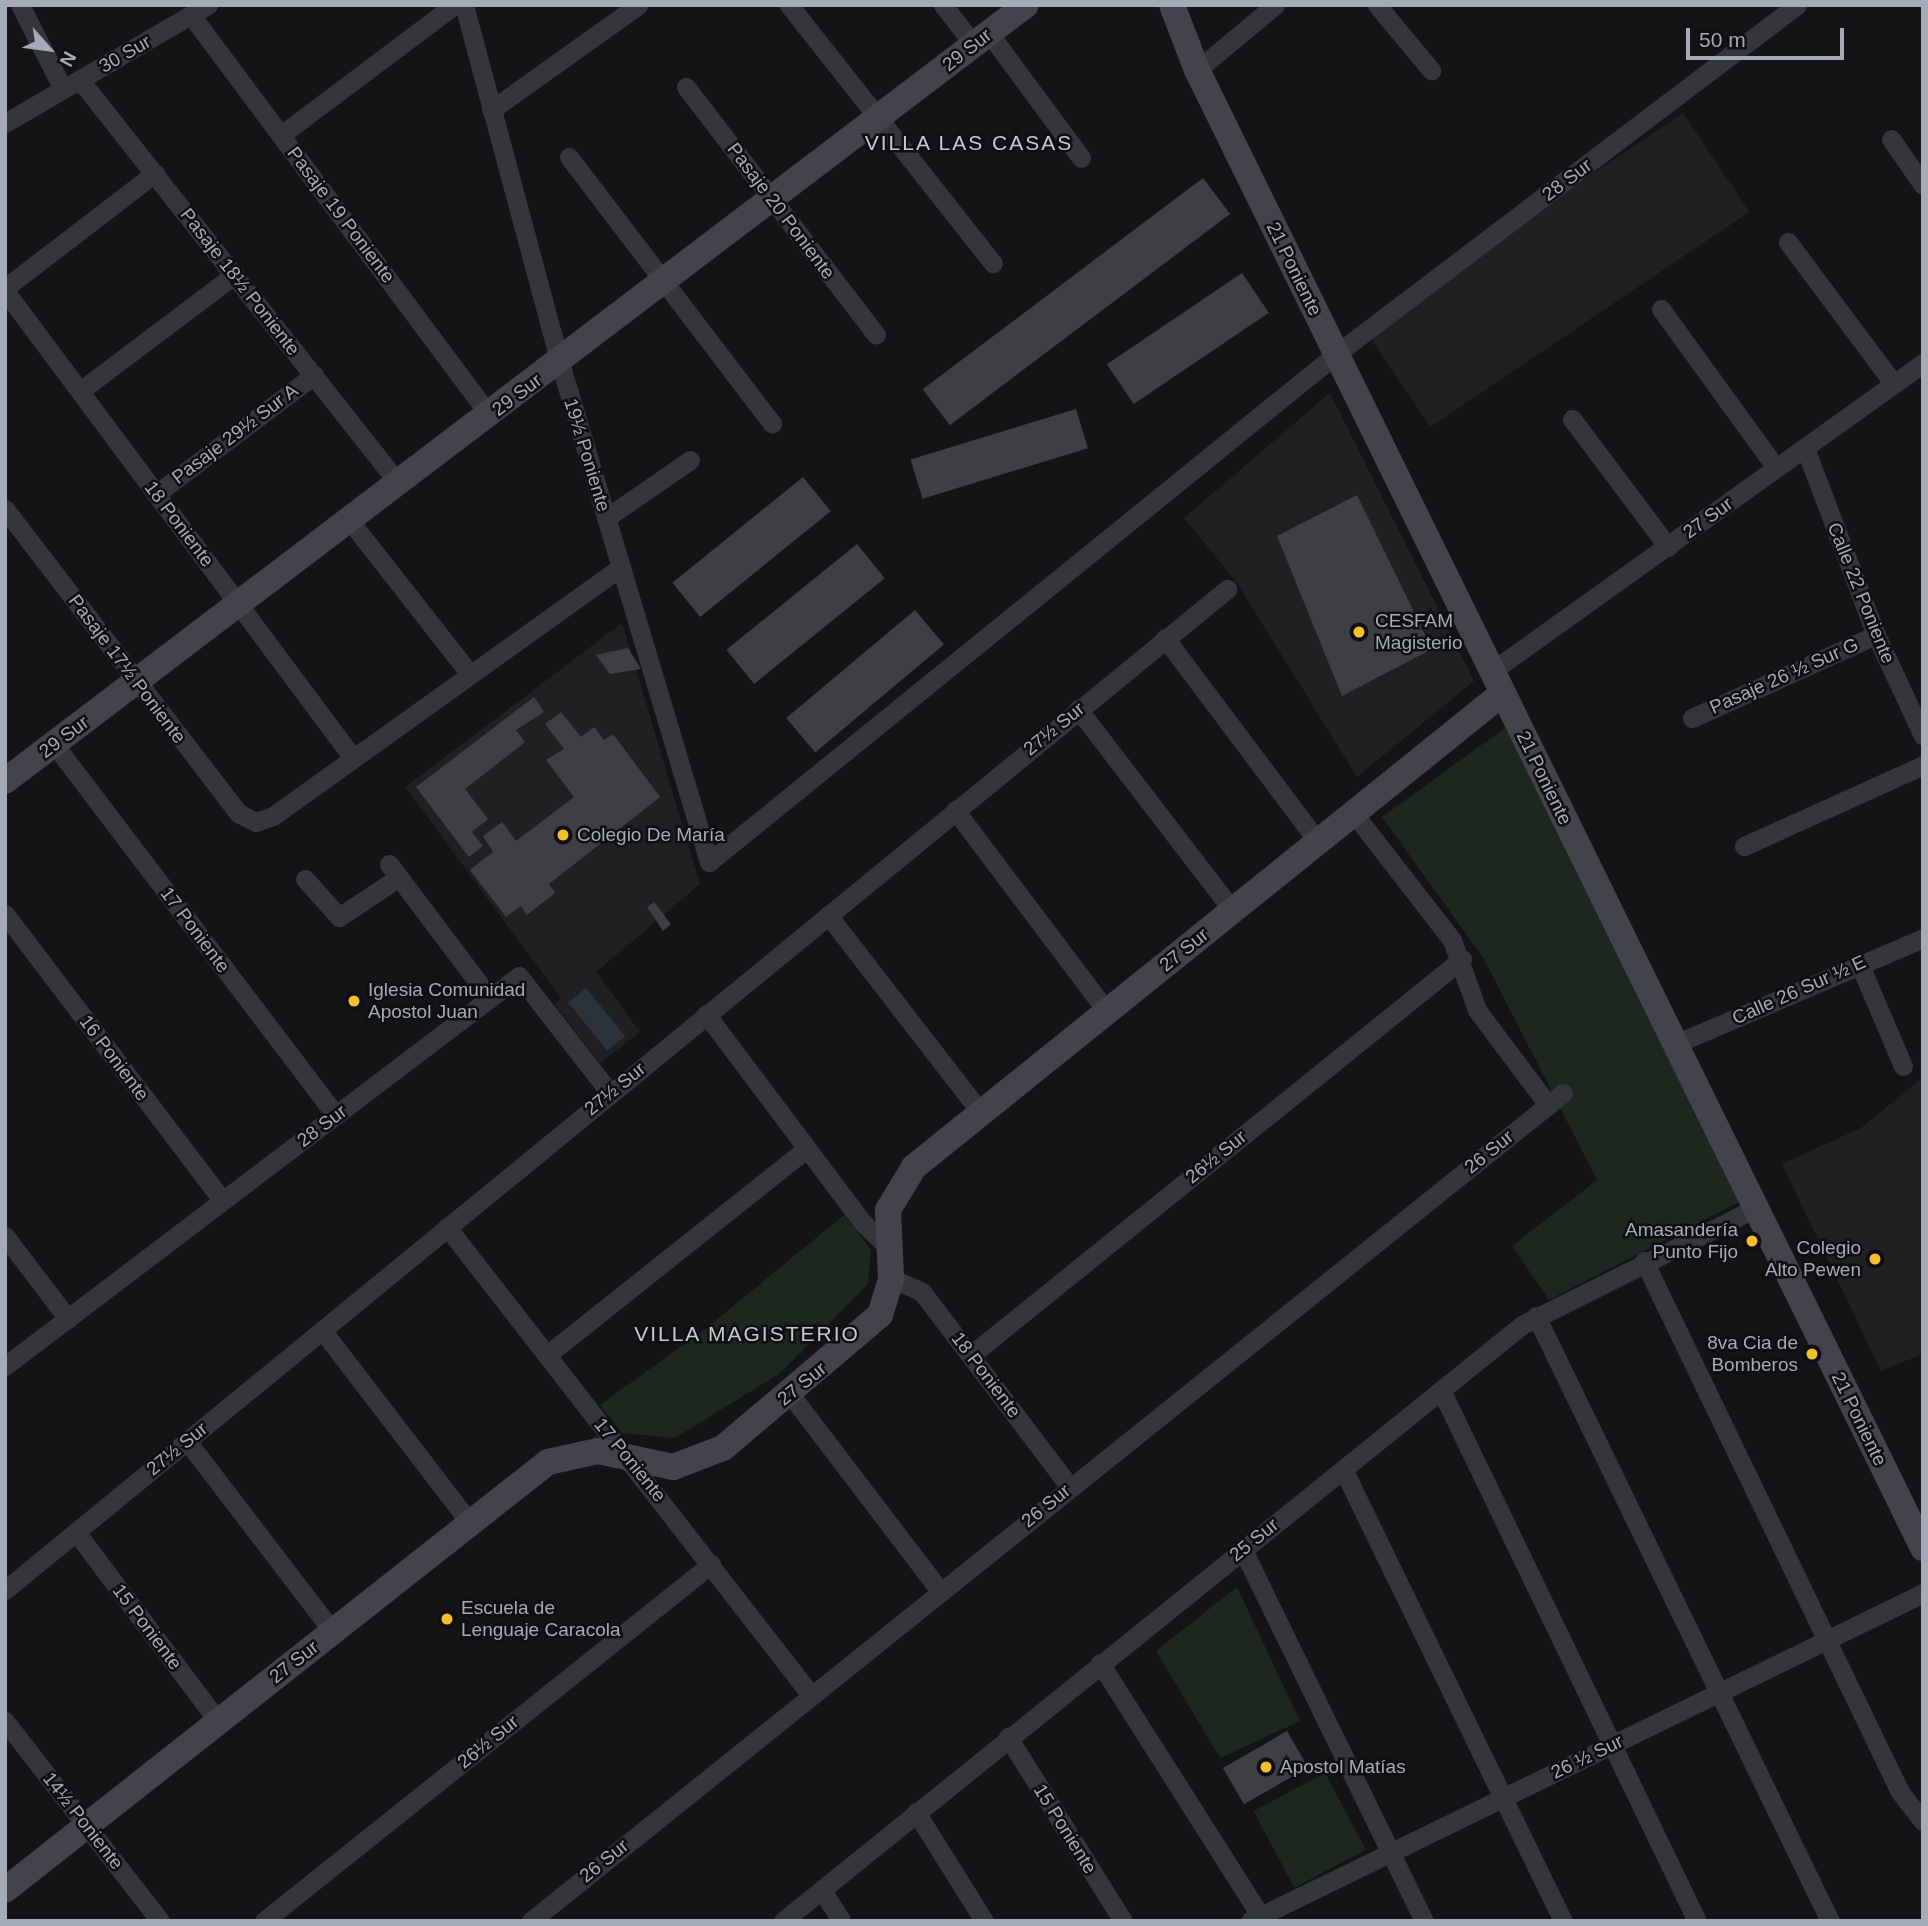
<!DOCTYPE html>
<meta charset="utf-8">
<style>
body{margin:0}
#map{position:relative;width:1928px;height:1926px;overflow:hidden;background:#141416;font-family:Arial,sans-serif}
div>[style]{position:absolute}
.built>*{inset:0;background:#202023;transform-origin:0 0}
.green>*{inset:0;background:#1e2620;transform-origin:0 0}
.water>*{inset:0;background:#2a323a;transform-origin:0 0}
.building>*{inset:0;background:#3e3f43;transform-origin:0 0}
.street>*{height:19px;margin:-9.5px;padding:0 9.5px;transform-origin:9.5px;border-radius:9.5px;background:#35363b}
.secondary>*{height:26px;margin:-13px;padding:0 13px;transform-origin:13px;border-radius:13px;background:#43444b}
.dots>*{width:19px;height:19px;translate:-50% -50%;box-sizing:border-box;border:4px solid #0f0f11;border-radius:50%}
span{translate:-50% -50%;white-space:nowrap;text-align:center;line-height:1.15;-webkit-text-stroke:5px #0f0f11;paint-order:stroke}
.street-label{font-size:19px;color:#a5aab7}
.poi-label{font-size:19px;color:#a5aab7}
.left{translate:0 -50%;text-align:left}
.right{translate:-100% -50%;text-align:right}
.neighbourhood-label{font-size:21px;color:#c7c9d2;letter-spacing:2px}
.frame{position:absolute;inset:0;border:7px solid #a5aab7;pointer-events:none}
.north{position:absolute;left:14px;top:14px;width:70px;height:70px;-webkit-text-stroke:5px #0f0f11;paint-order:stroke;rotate:118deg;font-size:19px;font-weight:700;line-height:28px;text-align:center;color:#a5aab7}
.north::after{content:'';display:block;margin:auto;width:24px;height:32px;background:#a5aab7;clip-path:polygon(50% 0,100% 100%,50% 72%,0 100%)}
.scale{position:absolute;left:1686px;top:28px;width:158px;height:32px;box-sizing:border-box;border:4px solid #a5aab7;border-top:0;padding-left:9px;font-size:21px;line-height:24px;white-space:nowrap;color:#a5aab7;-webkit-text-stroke:5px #0f0f11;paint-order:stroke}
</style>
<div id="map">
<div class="built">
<i style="left:1683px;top:113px;width:119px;height:385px;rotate:56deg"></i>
<i style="clip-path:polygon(1330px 393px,1474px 681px,1357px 777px,1237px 583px,1184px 518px)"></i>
<i style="clip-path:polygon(622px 623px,700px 884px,596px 972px,640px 1032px,600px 1063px,554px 1004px,561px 998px,405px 787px)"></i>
<i style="clip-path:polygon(1923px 1077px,1923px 1354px,1881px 1371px,1782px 1164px,1861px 1128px)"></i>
</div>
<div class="green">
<i style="clip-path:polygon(1509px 725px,1739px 1202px,1549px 1300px,1512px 1246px,1597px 1180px,1484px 959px,1382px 817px)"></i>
<i style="clip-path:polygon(844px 1215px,871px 1250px,868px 1284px,779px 1374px,675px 1438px,622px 1433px,600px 1405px,704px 1330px)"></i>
<i style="clip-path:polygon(1237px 1587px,1300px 1721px,1220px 1758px,1156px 1651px)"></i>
<i style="left:1325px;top:1773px;width:87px;height:81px;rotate:62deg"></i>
</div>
<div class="water">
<i style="left:586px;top:988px;width:62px;height:23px;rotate:51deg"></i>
</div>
<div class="building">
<i style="left:1203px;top:178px;width:45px;height:351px;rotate:53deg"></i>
<i style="left:1242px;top:273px;width:48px;height:163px;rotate:56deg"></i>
<i style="left:1076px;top:409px;width:41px;height:173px;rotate:73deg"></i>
<i style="left:803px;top:477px;width:44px;height:168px;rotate:51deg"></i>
<i style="clip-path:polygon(1357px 495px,1432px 649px,1342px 696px,1277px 536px)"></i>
<i style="left:857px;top:544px;width:44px;height:168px;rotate:51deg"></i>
<i style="left:915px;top:610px;width:45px;height:168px;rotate:50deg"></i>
<i style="clip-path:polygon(628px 648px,641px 669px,610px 674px,596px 655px)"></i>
<i style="clip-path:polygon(534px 697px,544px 712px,516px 730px,525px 742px,465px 789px,488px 819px,472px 832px,483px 846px,469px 857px,416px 787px)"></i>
<i style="clip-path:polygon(561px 712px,581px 737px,594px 727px,604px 740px,613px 734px,660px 797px,549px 884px,555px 893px,527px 915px,521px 906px,506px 917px,470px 870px,493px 852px,483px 836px,502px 822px,516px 841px,574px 797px,546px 760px,564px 749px,545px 724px)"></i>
<i style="clip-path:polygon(654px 902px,671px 924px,663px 931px,647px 907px)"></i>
<i style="left:1287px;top:1731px;width:42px;height:74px;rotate:60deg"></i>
</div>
<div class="street">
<i style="left:20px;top:5px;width:94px;rotate:62.9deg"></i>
<i style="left:464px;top:5px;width:371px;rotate:75deg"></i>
<i style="left:560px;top:363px;width:521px;rotate:73.37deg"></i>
<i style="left:709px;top:862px;width:807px;rotate:-39.01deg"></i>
<i style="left:1336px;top:354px;width:578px;rotate:-37.13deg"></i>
<i style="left:789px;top:5px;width:329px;rotate:51.7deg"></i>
<i style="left:943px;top:5px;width:51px;rotate:52.2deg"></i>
<i style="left:1377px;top:5px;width:85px;rotate:50.3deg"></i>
<i style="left:191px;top:15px;width:500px;rotate:53.29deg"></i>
<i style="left:989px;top:33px;width:155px;rotate:53.6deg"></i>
<i style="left:1197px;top:70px;width:102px;rotate:-39.8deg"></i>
<i style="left:80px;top:80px;width:515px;rotate:51.71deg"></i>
<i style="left:686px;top:87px;width:312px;rotate:52.5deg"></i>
<i style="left:491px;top:110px;width:181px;rotate:-35.5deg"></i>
<i style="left:5px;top:123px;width:235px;rotate:-30.2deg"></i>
<i style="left:281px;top:135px;width:216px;rotate:-36.9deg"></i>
<i style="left:1891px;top:139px;width:56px;rotate:55.2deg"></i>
<i style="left:569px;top:157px;width:335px;rotate:52.7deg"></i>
<i style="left:1788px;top:242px;width:177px;rotate:53.3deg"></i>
<i style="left:5px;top:288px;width:189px;rotate:-37.5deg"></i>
<i style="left:5px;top:291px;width:582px;rotate:53.31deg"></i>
<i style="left:1661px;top:309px;width:196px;rotate:54.1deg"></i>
<i style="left:80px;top:391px;width:193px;rotate:-37deg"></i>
<i style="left:1572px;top:419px;width:160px;rotate:53.1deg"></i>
<i style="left:1805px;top:448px;width:200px;rotate:69.2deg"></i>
<i style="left:1876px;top:635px;width:111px;rotate:65deg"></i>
<i style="left:156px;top:494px;width:198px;rotate:-37deg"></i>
<i style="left:5px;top:509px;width:383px;rotate:52.5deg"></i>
<i style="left:238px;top:813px;width:20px;rotate:27deg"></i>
<i style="left:256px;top:822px;width:18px;rotate:-19deg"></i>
<i style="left:273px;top:816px;width:428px;rotate:-35.6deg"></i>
<i style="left:606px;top:518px;width:102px;rotate:-34.6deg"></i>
<i style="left:350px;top:521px;width:193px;rotate:51.9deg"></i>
<i style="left:1165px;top:638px;width:256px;rotate:53.1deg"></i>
<i style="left:1492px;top:671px;width:530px;rotate:-35.55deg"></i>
<i style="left:1078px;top:709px;width:255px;rotate:52.5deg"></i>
<i style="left:1692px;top:718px;width:202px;rotate:-24.3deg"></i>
<i style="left:54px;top:744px;width:466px;rotate:52.8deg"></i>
<i style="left:955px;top:810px;width:253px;rotate:53deg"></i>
<i style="left:1355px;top:815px;width:158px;rotate:52.2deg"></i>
<i style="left:1452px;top:940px;width:74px;rotate:70.3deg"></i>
<i style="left:1477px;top:1010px;width:119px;rotate:53.2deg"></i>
<i style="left:1744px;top:846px;width:196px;rotate:-24.3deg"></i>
<i style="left:389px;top:864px;width:168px;rotate:53deg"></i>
<i style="left:305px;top:879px;width:51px;rotate:48.2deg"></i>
<i style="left:339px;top:917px;width:72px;rotate:-33.7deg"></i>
<i style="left:5px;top:914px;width:360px;rotate:52.8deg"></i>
<i style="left:828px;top:915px;width:250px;rotate:52.3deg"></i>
<i style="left:1859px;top:963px;width:112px;rotate:66.9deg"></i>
<i style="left:706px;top:1014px;width:261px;rotate:53.1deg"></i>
<i style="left:863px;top:1223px;width:33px;rotate:44deg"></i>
<i style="left:1675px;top:1044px;width:270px;rotate:-23.1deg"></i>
<i style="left:447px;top:1227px;width:593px;rotate:52.13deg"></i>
<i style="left:5px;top:1236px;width:104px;rotate:52.8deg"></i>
<i style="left:1644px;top:1261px;width:589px;rotate:64.26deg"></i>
<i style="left:1900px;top:1792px;width:37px;rotate:52deg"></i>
<i style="left:891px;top:1278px;width:34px;rotate:24deg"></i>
<i style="left:922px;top:1292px;width:245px;rotate:52.8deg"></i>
<i style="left:1536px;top:1316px;width:673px;rotate:64.08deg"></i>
<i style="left:322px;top:1330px;width:243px;rotate:52.5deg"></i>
<i style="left:547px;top:1355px;width:332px;rotate:-38.5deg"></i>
<i style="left:971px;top:1355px;width:631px;rotate:-38.89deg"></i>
<i style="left:5px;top:1366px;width:645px;rotate:-37.19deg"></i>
<i style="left:519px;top:976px;width:148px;rotate:52.1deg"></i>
<i style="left:1441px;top:1390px;width:589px;rotate:64.26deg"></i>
<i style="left:790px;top:1394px;width:248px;rotate:52.7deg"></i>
<i style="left:187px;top:1441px;width:240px;rotate:52.6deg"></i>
<i style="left:1343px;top:1469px;width:503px;rotate:64.05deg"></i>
<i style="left:76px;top:1532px;width:236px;rotate:53.1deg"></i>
<i style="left:1243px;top:1550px;width:413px;rotate:64deg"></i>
<i style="left:5px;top:1590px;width:1580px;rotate:-39.32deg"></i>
<i style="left:1100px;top:1663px;width:306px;rotate:57.6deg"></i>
<i style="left:5px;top:1721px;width:253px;rotate:52.2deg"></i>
<i style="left:1008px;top:1737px;width:217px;rotate:58deg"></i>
<i style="left:916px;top:1812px;width:128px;rotate:58deg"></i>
<i style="left:822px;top:1890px;width:36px;rotate:58deg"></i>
<i style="left:264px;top:1921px;width:572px;rotate:-38.61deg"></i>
<i style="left:531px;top:1921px;width:1323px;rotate:-38.74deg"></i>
<i style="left:783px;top:1921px;width:949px;rotate:-38.89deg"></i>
<i style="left:1522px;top:1325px;width:262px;rotate:-26.6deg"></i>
<i style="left:1250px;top:1921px;width:749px;rotate:-25.98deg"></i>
</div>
<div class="secondary">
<i style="left:1172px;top:5px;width:70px;rotate:69deg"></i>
<i style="left:1197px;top:70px;width:1647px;rotate:63.84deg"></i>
<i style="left:5px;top:781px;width:1282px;rotate:-37.24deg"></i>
<i style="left:5px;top:1890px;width:691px;rotate:-38.25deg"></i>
<i style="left:548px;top:1462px;width:51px;rotate:-12.4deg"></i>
<i style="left:598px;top:1451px;width:77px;rotate:12deg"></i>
<i style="left:673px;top:1467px;width:53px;rotate:-20.8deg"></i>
<i style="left:723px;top:1448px;width:206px;rotate:-40.3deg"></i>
<i style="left:880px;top:1315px;width:39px;rotate:-73deg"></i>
<i style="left:891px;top:1278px;width:68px;rotate:-92.5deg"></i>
<i style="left:888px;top:1210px;width:50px;rotate:-58.8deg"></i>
<i style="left:914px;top:1167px;width:756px;rotate:-38.83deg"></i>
</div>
<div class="dots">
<i style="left:1359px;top:632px;background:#f6bf2c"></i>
<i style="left:563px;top:835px;background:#f6bf2c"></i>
<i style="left:354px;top:1001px;background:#f6bf2c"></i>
<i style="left:1752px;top:1241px;background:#f6bf2c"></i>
<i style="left:1875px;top:1259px;background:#f6bf2c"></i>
<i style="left:1812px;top:1354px;background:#f6bf2c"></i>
<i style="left:447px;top:1619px;background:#f6bf2c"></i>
<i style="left:1266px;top:1767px;background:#f6bf2c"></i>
</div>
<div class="street-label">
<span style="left:967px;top:50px;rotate:-38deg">29 Sur</span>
<span style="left:125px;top:54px;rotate:-30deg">30 Sur</span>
<span style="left:1567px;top:180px;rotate:-37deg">28 Sur</span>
<span style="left:781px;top:211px;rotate:53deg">Pasaje 20 Poniente</span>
<span style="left:341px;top:215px;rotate:53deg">Pasaje 19 Poniente</span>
<span style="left:1294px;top:269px;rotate:64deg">21 Poniente</span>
<span style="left:240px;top:282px;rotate:52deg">Pasaje 18½ Poniente</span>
<span style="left:517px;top:395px;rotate:-37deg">29 Sur</span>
<span style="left:235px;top:434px;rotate:-37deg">Pasaje 29½ Sur A</span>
<span style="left:587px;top:455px;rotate:73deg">19½ Poniente</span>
<span style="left:1708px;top:518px;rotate:-36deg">27 Sur</span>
<span style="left:179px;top:524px;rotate:53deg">18 Poniente</span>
<span style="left:1861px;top:593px;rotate:68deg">Calle 22 Poniente</span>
<span style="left:127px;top:669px;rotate:53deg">Pasaje 17½ Poniente</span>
<span style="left:1784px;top:676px;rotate:-24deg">Pasaje 26 ½ Sur G</span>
<span style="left:1054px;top:729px;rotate:-39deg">27½ Sur</span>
<span style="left:64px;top:737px;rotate:-37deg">29 Sur</span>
<span style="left:1544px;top:778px;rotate:64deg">21 Poniente</span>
<span style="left:195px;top:930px;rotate:53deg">17 Poniente</span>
<span style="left:1184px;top:950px;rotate:-39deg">27 Sur</span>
<span style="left:1799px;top:990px;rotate:-24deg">Calle 26 Sur ½ E</span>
<span style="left:114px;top:1058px;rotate:53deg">16 Poniente</span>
<span style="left:615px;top:1089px;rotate:-39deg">27½ Sur</span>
<span style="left:322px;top:1126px;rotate:-37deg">28 Sur</span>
<span style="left:1489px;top:1152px;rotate:-39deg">26 Sur</span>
<span style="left:1216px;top:1157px;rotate:-39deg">26½ Sur</span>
<span style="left:986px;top:1375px;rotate:53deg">18 Poniente</span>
<span style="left:802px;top:1384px;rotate:-39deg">27 Sur</span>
<span style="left:1859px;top:1419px;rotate:64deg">21 Poniente</span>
<span style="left:177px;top:1449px;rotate:-39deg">27½ Sur</span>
<span style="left:630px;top:1460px;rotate:51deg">17 Poniente</span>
<span style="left:1046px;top:1506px;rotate:-39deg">26 Sur</span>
<span style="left:1254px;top:1540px;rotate:-39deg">25 Sur</span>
<span style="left:147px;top:1627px;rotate:53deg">15 Poniente</span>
<span style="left:294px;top:1662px;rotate:-38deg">27 Sur</span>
<span style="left:488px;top:1742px;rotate:-39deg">26½ Sur</span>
<span style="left:1587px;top:1757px;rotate:-26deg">26 ½ Sur</span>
<span style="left:83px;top:1821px;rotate:52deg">14½ Poniente</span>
<span style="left:1065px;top:1829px;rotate:58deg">15 Poniente</span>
<span style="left:604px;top:1861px;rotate:-39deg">26 Sur</span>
</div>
<div class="poi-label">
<span class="left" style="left:1375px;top:632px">CESFAM<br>Magisterio</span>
<span class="left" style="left:577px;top:835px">Colegio De María</span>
<span class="left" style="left:368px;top:1001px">Iglesia Comunidad<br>Apostol Juan</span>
<span class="right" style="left:1738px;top:1241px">Amasandería<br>Punto Fijo</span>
<span class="right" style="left:1861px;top:1259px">Colegio<br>Alto Pewen</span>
<span class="right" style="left:1798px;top:1354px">8va Cia de<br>Bomberos</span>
<span class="left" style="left:461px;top:1619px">Escuela de<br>Lenguaje Caracola</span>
<span class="left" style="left:1280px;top:1767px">Apostol Matías</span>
</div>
<div class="neighbourhood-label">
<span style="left:969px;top:143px">VILLA LAS CASAS</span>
<span style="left:747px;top:1334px">VILLA MAGISTERIO</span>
</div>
<div class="frame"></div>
<div class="north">N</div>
<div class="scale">50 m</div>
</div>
